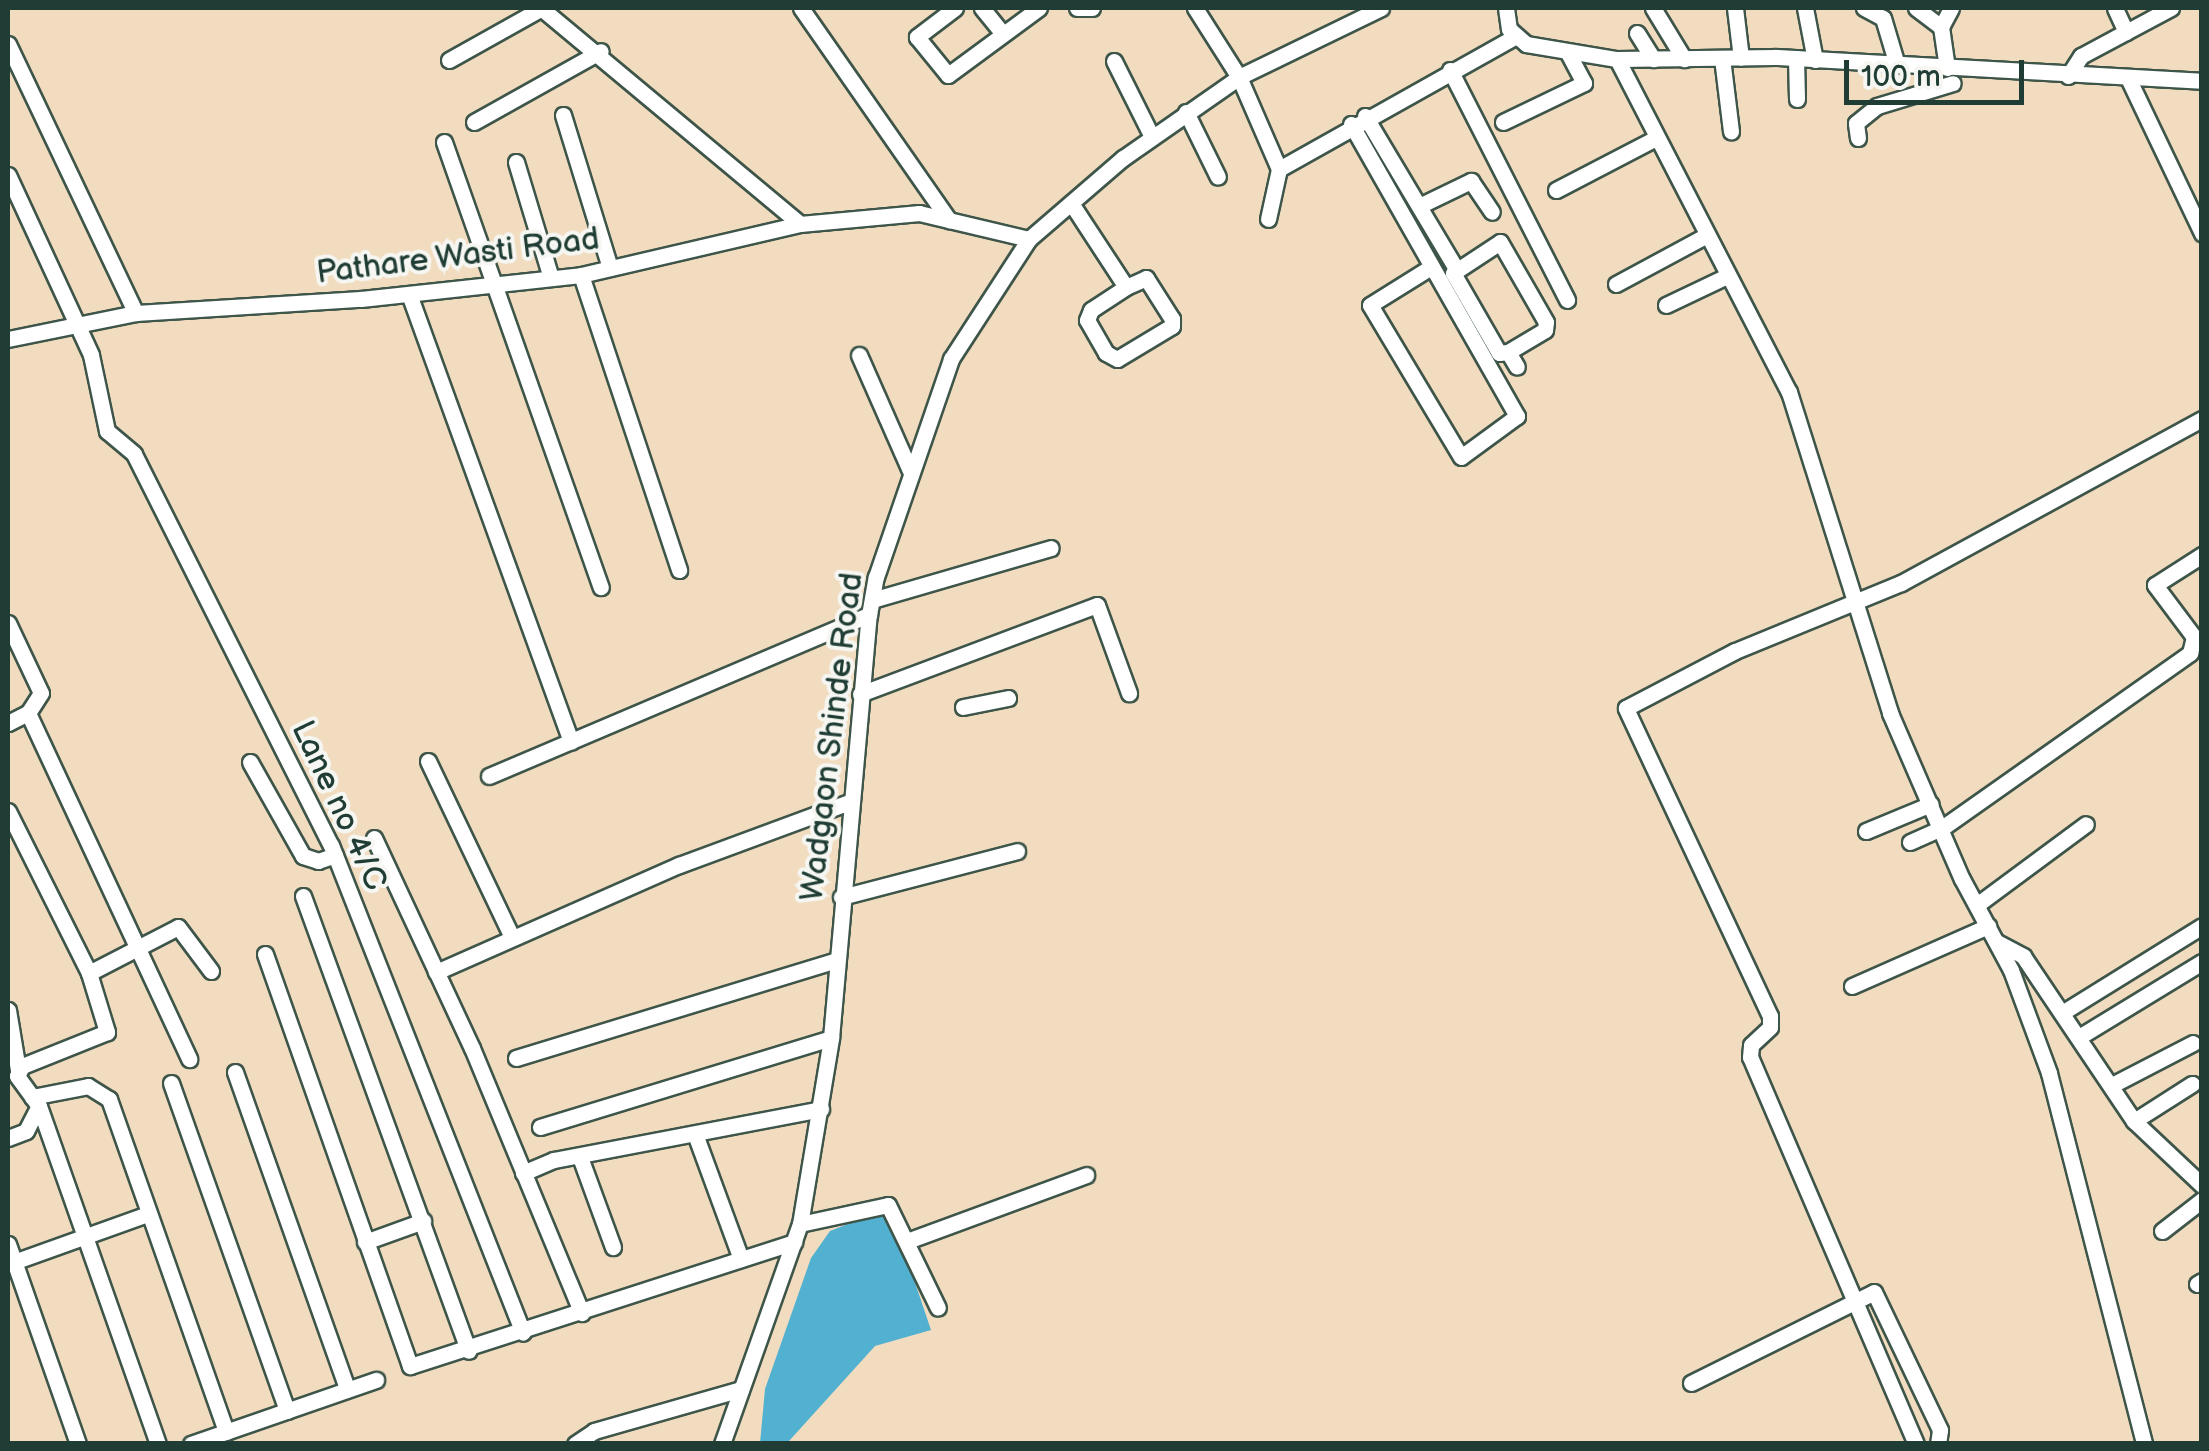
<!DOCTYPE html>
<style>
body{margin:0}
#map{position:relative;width:2209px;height:1451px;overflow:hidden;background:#f1dcbf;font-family:"Balsamiq Sans",sans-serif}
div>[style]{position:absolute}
.water>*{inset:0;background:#52b1d0}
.roads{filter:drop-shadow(2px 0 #3e5549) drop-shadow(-2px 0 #3e5549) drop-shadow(0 2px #3e5549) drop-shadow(0 -2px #3e5549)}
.minor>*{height:15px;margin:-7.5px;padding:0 7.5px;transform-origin:7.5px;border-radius:7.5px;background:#fff}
span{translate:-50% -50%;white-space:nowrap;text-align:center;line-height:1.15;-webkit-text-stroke:8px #f6f6f2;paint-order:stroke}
.street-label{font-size:32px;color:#1f3d34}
.frame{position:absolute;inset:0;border:10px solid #1f3d34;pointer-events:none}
.scale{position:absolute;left:1844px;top:60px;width:180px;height:45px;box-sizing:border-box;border:5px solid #1f3d34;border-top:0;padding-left:12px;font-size:30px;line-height:35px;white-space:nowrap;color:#1f3d34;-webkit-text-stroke:8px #f6f6f2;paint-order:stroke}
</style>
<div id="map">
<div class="water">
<i style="clip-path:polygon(873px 1214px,886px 1217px,904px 1250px,931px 1330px,875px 1346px,789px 1441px,760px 1443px,765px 1389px,811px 1258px,830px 1231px)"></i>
</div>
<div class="roads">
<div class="minor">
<i style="left:541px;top:8px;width:337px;rotate:39.8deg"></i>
<i style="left:801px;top:8px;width:259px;rotate:55.1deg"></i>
<i style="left:955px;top:8px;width:48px;rotate:142.7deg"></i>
<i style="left:917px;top:37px;width:49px;rotate:50.8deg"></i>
<i style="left:948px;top:75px;width:113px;rotate:-36.4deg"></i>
<i style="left:982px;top:8px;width:33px;rotate:51deg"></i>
<i style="left:1077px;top:8px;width:15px"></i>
<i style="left:1195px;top:8px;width:82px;rotate:57.5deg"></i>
<i style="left:1239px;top:77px;width:100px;rotate:66.5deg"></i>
<i style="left:1279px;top:169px;width:51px;rotate:102.4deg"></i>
<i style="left:1506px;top:8px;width:21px;rotate:82deg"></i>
<i style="left:1509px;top:29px;width:23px;rotate:41deg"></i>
<i style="left:1526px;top:44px;width:92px;rotate:9.4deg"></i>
<i style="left:1617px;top:59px;width:159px;rotate:-0.7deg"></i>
<i style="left:1776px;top:57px;width:427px;rotate:3.2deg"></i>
<i style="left:1653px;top:8px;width:60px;rotate:58.7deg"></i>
<i style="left:1735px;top:8px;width:50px;rotate:83.2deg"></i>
<i style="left:1805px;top:8px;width:53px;rotate:79.1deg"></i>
<i style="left:1864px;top:8px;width:21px;rotate:28deg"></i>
<i style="left:1883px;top:18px;width:49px;rotate:73.4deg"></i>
<i style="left:1916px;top:8px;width:31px;rotate:37deg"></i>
<i style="left:2126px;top:32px;width:51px;rotate:-28.1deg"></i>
<i style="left:1637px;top:33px;width:31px;rotate:58deg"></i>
<i style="left:8px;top:44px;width:298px;rotate:64.6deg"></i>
<i style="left:1722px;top:58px;width:74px;rotate:83deg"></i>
<i style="left:1796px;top:58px;width:41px;rotate:88.6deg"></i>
<i style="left:1617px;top:59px;width:375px;rotate:62.7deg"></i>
<i style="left:1789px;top:392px;width:337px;rotate:72.5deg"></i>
<i style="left:1890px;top:713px;width:181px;rotate:66.6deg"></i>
<i style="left:1962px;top:879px;width:103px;rotate:61.7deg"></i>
<i style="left:2011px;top:970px;width:110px;rotate:69.7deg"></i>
<i style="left:2049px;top:1073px;width:383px;rotate:75.6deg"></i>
<i style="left:449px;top:60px;width:107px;rotate:-29.2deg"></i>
<i style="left:1114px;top:61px;width:85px;rotate:63.4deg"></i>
<i style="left:1947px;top:68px;width:41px;rotate:-98.3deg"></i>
<i style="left:1941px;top:27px;width:21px;rotate:-62deg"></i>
<i style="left:1450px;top:70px;width:258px;rotate:63deg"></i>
<i style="left:2068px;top:76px;width:24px;rotate:-57deg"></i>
<i style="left:2081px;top:56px;width:51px;rotate:-28.1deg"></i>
<i style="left:2126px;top:32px;width:26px;rotate:-115deg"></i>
<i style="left:2129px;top:80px;width:170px;rotate:64.5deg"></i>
<i style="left:1186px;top:112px;width:72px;rotate:63.8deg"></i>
<i style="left:563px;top:115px;width:160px;rotate:72.9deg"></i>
<i style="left:1365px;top:116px;width:176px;rotate:59.2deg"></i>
<i style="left:474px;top:122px;width:145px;rotate:-29.2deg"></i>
<i style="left:1503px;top:122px;width:90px;rotate:-25.7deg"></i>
<i style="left:1584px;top:83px;width:36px;rotate:-118deg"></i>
<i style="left:1351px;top:124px;width:336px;rotate:60.4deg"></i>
<i style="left:1517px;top:416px;width:69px;rotate:143.8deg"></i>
<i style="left:1461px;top:457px;width:177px;rotate:-120.9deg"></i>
<i style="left:1370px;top:305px;width:72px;rotate:-31.9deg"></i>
<i style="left:1858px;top:138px;width:15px;rotate:-98deg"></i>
<i style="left:1856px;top:123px;width:27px;rotate:-39deg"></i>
<i style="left:1877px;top:106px;width:79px;rotate:-16.8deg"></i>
<i style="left:444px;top:142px;width:472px;rotate:70.6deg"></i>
<i style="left:516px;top:162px;width:121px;rotate:73.2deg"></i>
<i style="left:1279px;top:169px;width:270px;rotate:-29.3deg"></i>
<i style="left:8px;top:175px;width:198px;rotate:65.2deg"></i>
<i style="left:91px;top:355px;width:78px;rotate:78.1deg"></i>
<i style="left:107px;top:431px;width:35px;rotate:40deg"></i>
<i style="left:134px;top:454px;width:438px;rotate:63.3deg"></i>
<i style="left:331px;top:845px;width:524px;rotate:68.52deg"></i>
<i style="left:1556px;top:190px;width:113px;rotate:-27.5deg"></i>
<i style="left:1071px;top:203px;width:100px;rotate:56.8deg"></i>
<i style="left:1126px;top:287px;width:22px;rotate:-24deg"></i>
<i style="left:1146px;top:278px;width:49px;rotate:57.6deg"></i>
<i style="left:1172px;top:319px;width:7px;rotate:90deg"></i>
<i style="left:1172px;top:326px;width:64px;rotate:149deg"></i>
<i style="left:1117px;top:359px;width:13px;rotate:-151deg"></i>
<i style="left:1106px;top:353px;width:38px;rotate:-120deg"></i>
<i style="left:1087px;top:320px;width:11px;rotate:-68deg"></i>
<i style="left:1091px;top:310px;width:42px;rotate:-33.3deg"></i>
<i style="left:1419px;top:206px;width:58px;rotate:-25.7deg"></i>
<i style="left:1471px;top:181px;width:37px;rotate:56deg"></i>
<i style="left:581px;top:275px;width:311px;rotate:71.6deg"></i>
<i style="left:1616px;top:284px;width:101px;rotate:-28.3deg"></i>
<i style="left:409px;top:294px;width:476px;rotate:70.1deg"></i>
<i style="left:1666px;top:305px;width:68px;rotate:-25.4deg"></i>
<i style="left:8px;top:339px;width:131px;rotate:-11.5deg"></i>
<i style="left:136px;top:313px;width:225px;rotate:-3.6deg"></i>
<i style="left:361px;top:299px;width:221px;rotate:-6.2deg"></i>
<i style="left:581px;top:275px;width:225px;rotate:-13.1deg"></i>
<i style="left:800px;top:224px;width:120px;rotate:-5.3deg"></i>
<i style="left:919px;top:213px;width:113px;rotate:13.3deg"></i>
<i style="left:1508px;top:352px;width:9px;rotate:174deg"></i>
<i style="left:1499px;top:353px;width:92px;rotate:-119.9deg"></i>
<i style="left:1453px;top:273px;width:56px;rotate:-33.4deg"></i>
<i style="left:1500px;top:242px;width:92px;rotate:60.1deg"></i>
<i style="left:1546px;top:322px;width:8px;rotate:97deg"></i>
<i style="left:1545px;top:330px;width:43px;rotate:149.3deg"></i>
<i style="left:1508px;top:352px;width:17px;rotate:59deg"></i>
<i style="left:859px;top:355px;width:129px;rotate:66.2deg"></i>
<i style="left:872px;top:600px;width:186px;rotate:-16.2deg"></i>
<i style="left:8px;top:623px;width:77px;rotate:64.8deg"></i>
<i style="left:41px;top:693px;width:24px;rotate:123deg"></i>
<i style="left:28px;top:713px;width:382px;rotate:65deg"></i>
<i style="left:860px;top:694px;width:253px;rotate:-20.6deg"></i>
<i style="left:1097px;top:605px;width:94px;rotate:70deg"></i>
<i style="left:963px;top:707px;width:46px;rotate:-11.3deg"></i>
<i style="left:8px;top:723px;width:22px;rotate:-27deg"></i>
<i style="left:428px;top:761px;width:193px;rotate:64.5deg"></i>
<i style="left:250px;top:762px;width:108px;rotate:60.6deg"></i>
<i style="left:303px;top:856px;width:16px;rotate:18deg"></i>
<i style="left:318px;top:861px;width:18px;rotate:-19deg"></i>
<i style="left:489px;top:776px;width:413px;rotate:-23deg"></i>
<i style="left:8px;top:811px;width:181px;rotate:63.4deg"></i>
<i style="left:89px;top:973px;width:62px;rotate:73deg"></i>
<i style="left:107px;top:1032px;width:92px;rotate:158.2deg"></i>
<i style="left:22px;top:1066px;width:11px;rotate:117deg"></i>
<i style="left:17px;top:1076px;width:37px;rotate:54deg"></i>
<i style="left:39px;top:1106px;width:358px;rotate:70.6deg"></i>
<i style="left:1866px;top:831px;width:70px;rotate:-22.6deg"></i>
<i style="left:374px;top:838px;width:232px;rotate:65deg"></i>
<i style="left:472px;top:1048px;width:287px;rotate:67.5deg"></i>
<i style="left:1910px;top:842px;width:35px;rotate:-24deg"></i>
<i style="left:1942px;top:828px;width:304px;rotate:-35.2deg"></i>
<i style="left:2190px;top:653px;width:16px;rotate:-76deg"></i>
<i style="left:2194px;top:637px;width:65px;rotate:-126.9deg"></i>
<i style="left:2155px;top:585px;width:56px;rotate:-32.6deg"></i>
<i style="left:303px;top:896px;width:484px;rotate:70deg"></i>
<i style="left:841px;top:897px;width:182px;rotate:-14.6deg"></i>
<i style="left:1978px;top:904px;width:134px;rotate:-36.5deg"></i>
<i style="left:1997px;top:942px;width:30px;rotate:28deg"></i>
<i style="left:2023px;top:956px;width:199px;rotate:56.1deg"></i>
<i style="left:2134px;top:1121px;width:93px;rotate:43.3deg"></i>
<i style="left:265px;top:954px;width:437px;rotate:70.6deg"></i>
<i style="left:410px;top:1366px;width:404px;rotate:-17.9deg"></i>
<i style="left:436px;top:972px;width:266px;rotate:-23.8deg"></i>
<i style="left:679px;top:865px;width:181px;rotate:-20.3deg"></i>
<i style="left:89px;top:973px;width:100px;rotate:-27.3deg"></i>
<i style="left:178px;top:927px;width:55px;rotate:53.1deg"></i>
<i style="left:1852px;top:986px;width:149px;rotate:-23.8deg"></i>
<i style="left:8px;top:1010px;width:61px;rotate:80.5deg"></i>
<i style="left:2065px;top:1011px;width:161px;rotate:-31.8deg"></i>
<i style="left:2079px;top:1037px;width:144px;rotate:-31.4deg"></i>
<i style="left:516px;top:1058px;width:335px;rotate:-17deg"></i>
<i style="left:235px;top:1072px;width:336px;rotate:70.5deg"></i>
<i style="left:171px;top:1083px;width:348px;rotate:70.5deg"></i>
<i style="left:2112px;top:1085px;width:91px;rotate:-27.4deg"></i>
<i style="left:32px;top:1097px;width:57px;rotate:-11.1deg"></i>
<i style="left:88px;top:1086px;width:25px;rotate:32deg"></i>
<i style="left:109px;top:1099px;width:353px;rotate:70.6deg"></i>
<i style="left:2134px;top:1121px;width:69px;rotate:-32.5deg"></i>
<i style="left:540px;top:1127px;width:304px;rotate:-17deg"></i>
<i style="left:695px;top:1134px;width:133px;rotate:69.8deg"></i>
<i style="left:8px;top:1138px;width:19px;rotate:-21deg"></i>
<i style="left:26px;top:1131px;width:28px;rotate:-63deg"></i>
<i style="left:580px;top:1157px;width:96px;rotate:69.9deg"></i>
<i style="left:523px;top:1173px;width:34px;rotate:-23deg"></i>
<i style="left:554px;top:1160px;width:272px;rotate:-10.8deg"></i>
<i style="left:800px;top:1224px;width:90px;rotate:-12.2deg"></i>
<i style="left:888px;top:1205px;width:114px;rotate:64.1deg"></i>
<i style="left:2162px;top:1231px;width:51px;rotate:-37.8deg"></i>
<i style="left:907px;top:1241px;width:191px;rotate:-20.2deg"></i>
<i style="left:365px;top:1242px;width:62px;rotate:-19.9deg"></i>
<i style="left:8px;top:1244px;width:212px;rotate:70.7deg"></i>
<i style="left:8px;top:1264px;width:149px;rotate:-19.7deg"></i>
<i style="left:2197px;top:1284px;width:6px;rotate:-31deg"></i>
<i style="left:1691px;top:1383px;width:204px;rotate:-26.4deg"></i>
<i style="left:1874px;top:1292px;width:153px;rotate:64.4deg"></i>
<i style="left:1940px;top:1430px;width:14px;rotate:98deg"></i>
<i style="left:191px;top:1444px;width:196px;rotate:-19.1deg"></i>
<i style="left:575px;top:1444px;width:23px;rotate:-34deg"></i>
<i style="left:594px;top:1431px;width:153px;rotate:-15.9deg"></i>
<i style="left:722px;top:1444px;width:233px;rotate:-70.5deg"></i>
<i style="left:800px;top:1224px;width:189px;rotate:-80.5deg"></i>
<i style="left:831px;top:1038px;width:425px;rotate:-84.9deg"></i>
<i style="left:869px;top:615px;width:39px;rotate:-80deg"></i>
<i style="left:876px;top:577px;width:231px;rotate:-71deg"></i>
<i style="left:951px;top:359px;width:143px;rotate:-57deg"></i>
<i style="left:1029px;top:239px;width:124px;rotate:-40.8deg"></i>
<i style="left:1123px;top:158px;width:141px;rotate:-34.9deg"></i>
<i style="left:1239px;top:77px;width:158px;rotate:-25.9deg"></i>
<i style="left:1916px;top:1444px;width:421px;rotate:-113.2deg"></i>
<i style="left:1750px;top:1057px;width:12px;rotate:-85deg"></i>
<i style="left:1751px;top:1045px;width:26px;rotate:-43deg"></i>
<i style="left:1770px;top:1027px;width:11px;rotate:-90deg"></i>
<i style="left:1770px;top:1016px;width:340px;rotate:-115.1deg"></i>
<i style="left:1626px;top:708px;width:123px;rotate:-27.6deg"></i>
<i style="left:1735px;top:651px;width:179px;rotate:-22.3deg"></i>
<i style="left:1901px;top:583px;width:343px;rotate:-28.6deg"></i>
</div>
</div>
<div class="street-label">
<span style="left:458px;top:257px;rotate:-7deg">Pathare Wasti Road</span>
<span style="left:833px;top:737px;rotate:-83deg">Wadgaon Shinde Road</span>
<span style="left:338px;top:806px;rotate:65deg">Lane no 4/C</span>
</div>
<div class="frame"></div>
<div class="scale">100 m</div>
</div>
